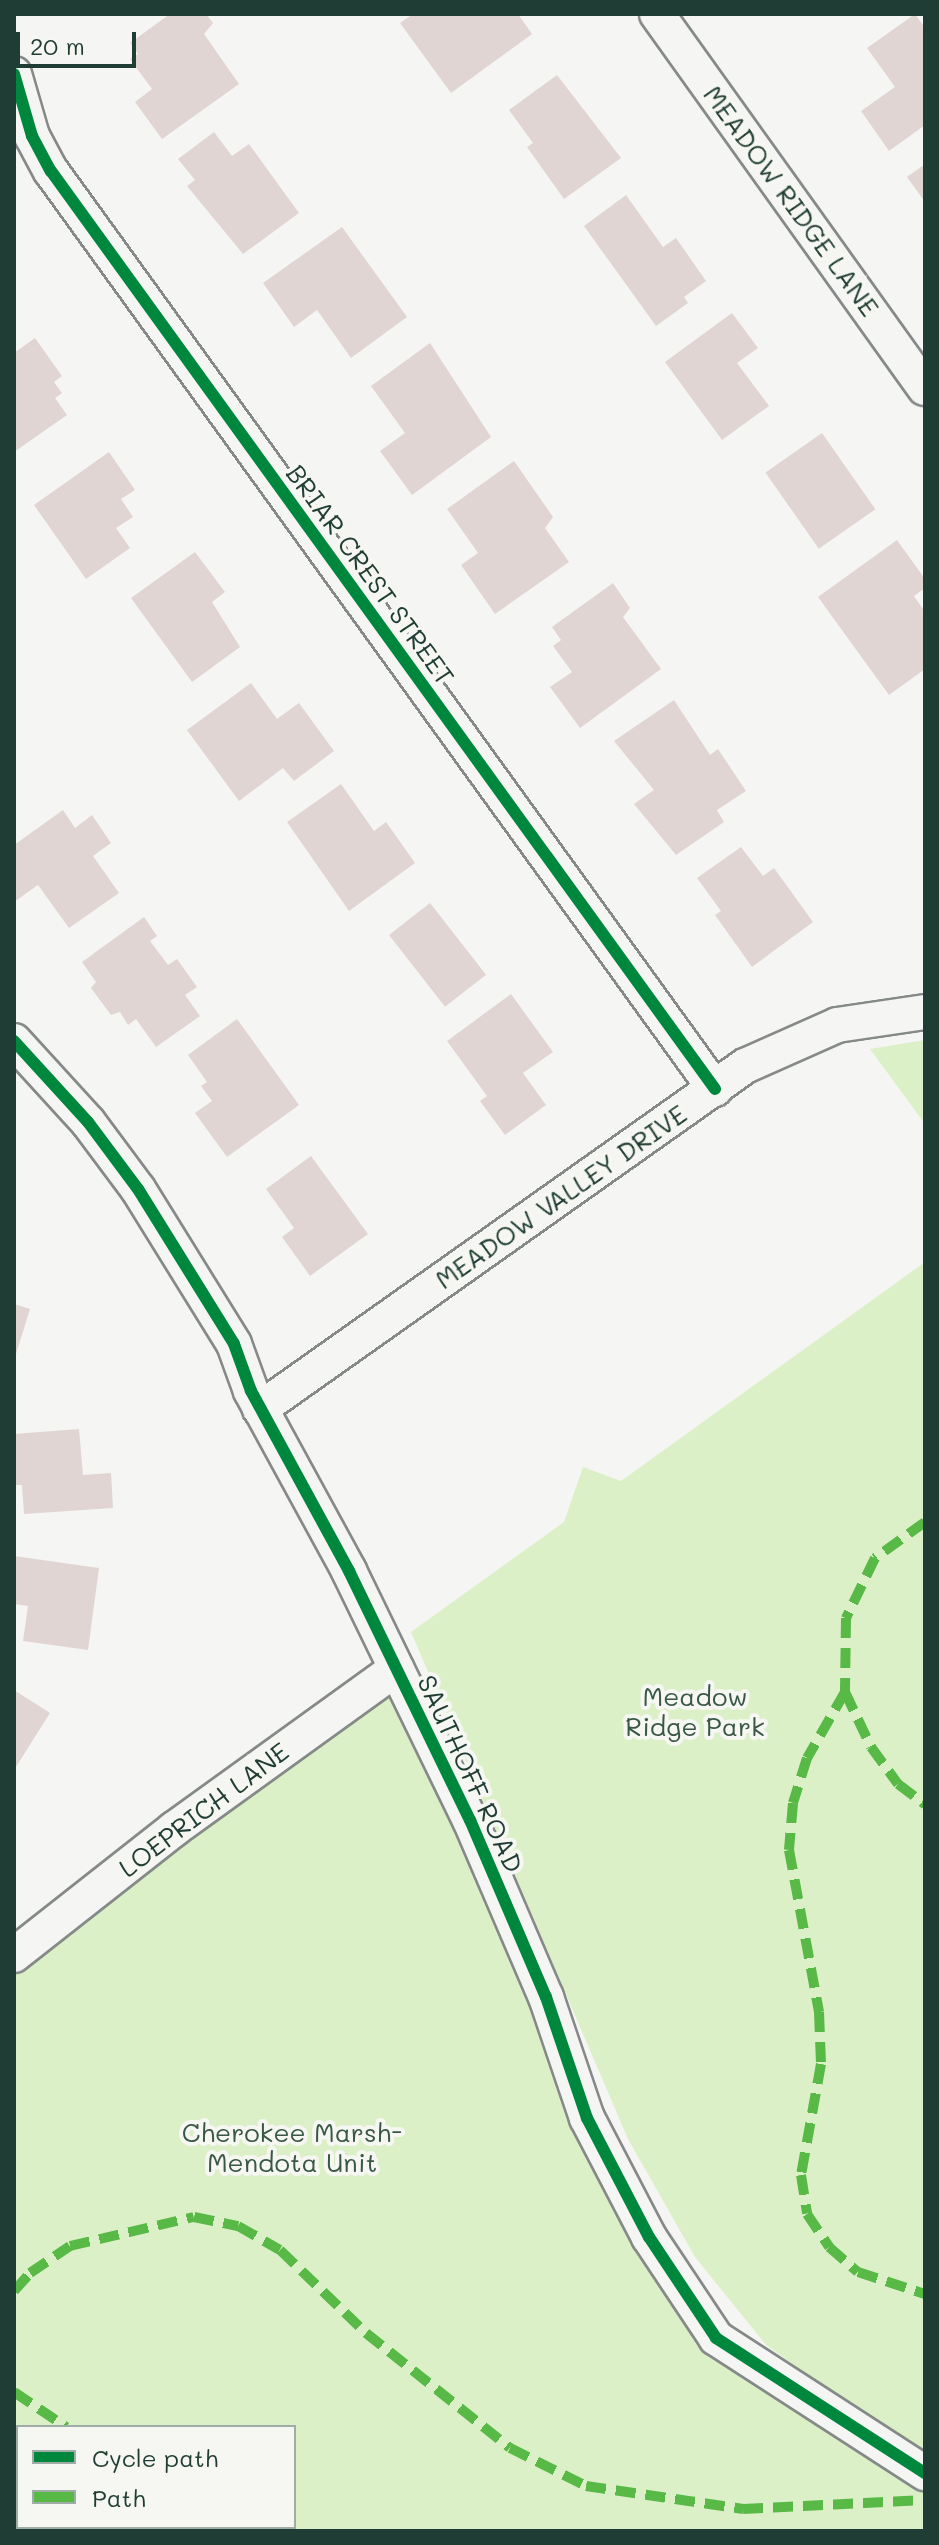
<!DOCTYPE html>
<style>
body{margin:0}
#map{position:relative;width:939px;height:2545px;overflow:hidden;background:#f5f5f3;font-family:Mali,sans-serif}
div>[style]{position:absolute}
.green>*{inset:0;background:#dcf0c8}
.building>*{inset:0;background:#e0d5d2;transform-origin:0 0}
.roads{filter:drop-shadow(2px 0 #858a88) drop-shadow(-2px 0 #858a88) drop-shadow(0 2px #858a88) drop-shadow(0 -2px #858a88)}
.street>*{height:34px;margin:-17px;padding:0 17px;transform-origin:17px;border-radius:17px;background:#f5f5f3}
.quiet>*{height:10px;margin-top:-5px;transform-origin:0;background:repeating-linear-gradient(90deg,#58b947 0 20px,transparent 0 30px)}
.cycleway>*{height:12px;margin:-6px;padding:0 6px;transform-origin:6px;border-radius:6px;background:#00873e}
span{translate:-50% -50%;white-space:nowrap;text-align:center;line-height:1.15;-webkit-text-stroke:8px #f6f6f2;paint-order:stroke}
.street-label{font-size:26px;color:#1f3d34}
.park-label{font-size:26px;color:#385745}
.frame{position:absolute;inset:0;border:16px solid #1f3d34;pointer-events:none}
.legend{position:absolute;left:16px;top:2425px;width:280px;height:104px;box-sizing:border-box;background:#f6f6f2;border:2px solid #a0aca6;margin:0;padding:10px 14px;list-style:none;font-size:24px;color:#1f3d34}
.legend li{display:flex;align-items:center;gap:16px;height:40px}
.legend b{width:40px;border:2px solid #a0aca6}
.scale{position:absolute;left:16px;top:32px;width:120px;height:36px;box-sizing:border-box;border:4px solid #1f3d34;border-top:0;padding-left:10px;font-size:24px;line-height:28px;white-space:nowrap;color:#1f3d34;-webkit-text-stroke:6px #f6f6f2;paint-order:stroke}
</style>
<div id="map">
<div class="green">
<i style="clip-path:polygon(925px 1040px,925px 1124px,870px 1049px)"></i>
<i style="clip-path:polygon(925px 1262px,925px 2457px,766px 2345px,695px 2257px,628px 2139px,411px 1632px,564px 1522px,583px 1467px,621px 1481px)"></i>
<i style="clip-path:polygon(evenodd,393px 1688px,533px 1995px,604px 2189px,645px 2263px,690px 2328px,743px 2377px,925px 2493px,925px 2531px,14px 2531px,14px 1965px,393px 1688px,18px 2427px,294px 2427px,294px 2527px,18px 2527px,18px 2427px)"></i>
</div>
<div class="building">
<i style="clip-path:polygon(170px 14px,206px 14px,213px 23px,204px 34px,239px 84px,162px 139px,135px 102px,152px 89px,130px 59px,138px 54px,130px 43px)"></i>
<i style="clip-path:polygon(413px 14px,518px 14px,532px 34px,451px 93px,400px 23px)"></i>
<i style="clip-path:polygon(915px 14px,925px 28px,925px 125px,889px 151px,861px 111px,895px 87px,867px 48px)"></i>
<i style="clip-path:polygon(557px 75px,621px 158px,564px 199px,527px 147px,533px 143px,509px 110px)"></i>
<i style="clip-path:polygon(214px 132px,232px 156px,249px 144px,299px 213px,243px 254px,187px 186px,195px 180px,178px 159px)"></i>
<i style="clip-path:polygon(925px 164px,925px 202px,907px 177px)"></i>
<i style="clip-path:polygon(626px 195px,663px 247px,676px 238px,706px 281px,684px 297px,688px 303px,656px 326px,584px 226px)"></i>
<i style="clip-path:polygon(342px 227px,407px 317px,351px 358px,317px 310px,294px 327px,263px 283px)"></i>
<i style="clip-path:polygon(732px 313px,758px 348px,737px 363px,769px 406px,722px 440px,665px 362px)"></i>
<i style="clip-path:polygon(35px 338px,62px 376px,54px 382px,62px 393px,55px 398px,67px 415px,14px 452px,14px 353px)"></i>
<i style="clip-path:polygon(430px 343px,491px 437px,412px 495px,380px 451px,405px 433px,371px 386px)"></i>
<i style="left:822px;top:433px;width:93px;height:69px;rotate:55deg"></i>
<i style="clip-path:polygon(109px 452px,135px 490px,121px 499px,133px 517px,116px 528px,130px 548px,86px 579px,34px 505px)"></i>
<i style="clip-path:polygon(514px 461px,553px 517px,545px 528px,569px 562px,495px 614px,461px 565px,478px 553px,447px 509px)"></i>
<i style="clip-path:polygon(897px 540px,925px 579px,925px 588px,914px 596px,925px 612px,925px 669px,889px 695px,818px 597px)"></i>
<i style="clip-path:polygon(195px 552px,225px 592px,212px 602px,240px 647px,192px 682px,131px 598px)"></i>
<i style="clip-path:polygon(613px 583px,630px 608px,623px 617px,661px 669px,580px 728px,550px 687px,572px 672px,553px 646px,561px 640px,552px 627px)"></i>
<i style="clip-path:polygon(251px 683px,277px 719px,299px 703px,334px 751px,294px 781px,283px 768px,239px 801px,187px 730px)"></i>
<i style="clip-path:polygon(674px 700px,710px 755px,718px 749px,746px 791px,717px 810px,724px 822px,676px 855px,634px 804px,654px 790px,614px 741px)"></i>
<i style="clip-path:polygon(341px 784px,374px 831px,386px 822px,415px 863px,349px 911px,287px 822px)"></i>
<i style="clip-path:polygon(63px 810px,75px 828px,92px 815px,111px 843px,93px 856px,119px 893px,69px 928px,38px 885px,14px 902px,14px 845px)"></i>
<i style="clip-path:polygon(741px 847px,763px 876px,774px 868px,813px 922px,752px 967px,715px 915px,721px 911px,697px 878px)"></i>
<i style="left:430px;top:903px;width:91px;height:52px;rotate:52deg"></i>
<i style="clip-path:polygon(144px 917px,157px 936px,150px 941px,168px 965px,177px 959px,197px 987px,185px 995px,200px 1016px,156px 1047px,136px 1019px,128px 1025px,120px 1012px,111px 1015px,91px 988px,96px 982px,82px 962px)"></i>
<i style="clip-path:polygon(511px 994px,553px 1052px,523px 1073px,546px 1105px,505px 1135px,480px 1101px,487px 1096px,447px 1041px)"></i>
<i style="clip-path:polygon(237px 1019px,299px 1105px,227px 1157px,195px 1113px,212px 1101px,201px 1086px,207px 1082px,188px 1055px)"></i>
<i style="clip-path:polygon(311px 1156px,368px 1234px,310px 1276px,282px 1237px,294px 1228px,266px 1189px)"></i>
<i style="clip-path:polygon(14px 1304px,30px 1309px,15px 1357px,14px 1357px)"></i>
<i style="clip-path:polygon(79px 1429px,83px 1475px,111px 1473px,113px 1508px,24px 1514px,22px 1485px,14px 1485px,14px 1434px)"></i>
<i style="clip-path:polygon(14px 1556px,99px 1568px,88px 1650px,23px 1641px,28px 1606px,14px 1604px)"></i>
<i style="clip-path:polygon(14px 1690px,50px 1713px,14px 1770px)"></i>
</div>
<div class="roads">
<div class="street">
<i style="left:657px;top:14px;width:460px;rotate:54.4deg"></i>
<i style="left:14px;top:74px;width:65px;rotate:73.8deg"></i>
<i style="left:32px;top:136px;width:40px;rotate:62deg"></i>
<i style="left:51px;top:171px;width:1133px;rotate:54.12deg"></i>
<i style="left:14px;top:1041px;width:110px;rotate:47.6deg"></i>
<i style="left:88px;top:1122px;width:84px;rotate:53.3deg"></i>
<i style="left:138px;top:1189px;width:182px;rotate:58.2deg"></i>
<i style="left:234px;top:1344px;width:50px;rotate:70.1deg"></i>
<i style="left:251px;top:1391px;width:205px;rotate:61.4deg"></i>
<i style="left:349px;top:1571px;width:277px;rotate:64.1deg"></i>
<i style="left:470px;top:1820px;width:193px;rotate:66.8deg"></i>
<i style="left:546px;top:1997px;width:128px;rotate:71.3deg"></i>
<i style="left:587px;top:2118px;width:134px;rotate:62.5deg"></i>
<i style="left:649px;top:2237px;width:121px;rotate:56.4deg"></i>
<i style="left:716px;top:2338px;width:249px;rotate:32.9deg"></i>
<i style="left:260px;top:1409px;width:594px;rotate:-35.27deg"></i>
<i style="left:745px;top:1066px;width:101px;rotate:-24deg"></i>
<i style="left:837px;top:1025px;width:89px;rotate:-8.4deg"></i>
<i style="left:14px;top:1955px;width:204px;rotate:-38.2deg"></i>
<i style="left:174px;top:1829px;width:274px;rotate:-35.8deg"></i>
</div>
</div>
<div class="quiet">
<i style="left:925px;top:1522px;width:62px;rotate:144.2deg"></i>
<i style="left:875px;top:1558px;width:67px;rotate:115.8deg"></i>
<i style="left:846px;top:1618px;width:74px;rotate:90.8deg"></i>
<i style="left:845px;top:1692px;width:61px;rotate:64.7deg"></i>
<i style="left:871px;top:1747px;width:46px;rotate:53.9deg"></i>
<i style="left:898px;top:1784px;width:34px;rotate:37deg"></i>
<i style="left:845px;top:1692px;width:76px;rotate:119.9deg"></i>
<i style="left:807px;top:1758px;width:47px;rotate:107.3deg"></i>
<i style="left:793px;top:1803px;width:47px;rotate:94.9deg"></i>
<i style="left:789px;top:1850px;width:165px;rotate:79.5deg"></i>
<i style="left:819px;top:2012px;width:52px;rotate:87.8deg"></i>
<i style="left:821px;top:2064px;width:113px;rotate:100.2deg"></i>
<i style="left:801px;top:2175px;width:39px;rotate:81deg"></i>
<i style="left:807px;top:2214px;width:40px;rotate:56deg"></i>
<i style="left:829px;top:2247px;width:38px;rotate:41deg"></i>
<i style="left:858px;top:2272px;width:71px;rotate:18.2deg"></i>
<i style="left:14px;top:2291px;width:24px;rotate:-48deg"></i>
<i style="left:30px;top:2273px;width:48px;rotate:-34deg"></i>
<i style="left:70px;top:2246px;width:127px;rotate:-13.2deg"></i>
<i style="left:194px;top:2217px;width:45px;rotate:11.6deg"></i>
<i style="left:238px;top:2226px;width:48px;rotate:29.7deg"></i>
<i style="left:280px;top:2250px;width:120px;rotate:44deg"></i>
<i style="left:366px;top:2333px;width:184px;rotate:38.6deg"></i>
<i style="left:510px;top:2448px;width:85px;rotate:26.6deg"></i>
<i style="left:586px;top:2486px;width:159px;rotate:8.3deg"></i>
<i style="left:743px;top:2509px;width:182px;rotate:-2.8deg"></i>
<i style="left:14px;top:2392px;width:63px;rotate:33.9deg"></i>
<i style="left:146px;top:2527px;width:5px;rotate:53deg"></i>
</div>
<div class="cycleway">
<i style="left:14px;top:74px;width:65px;rotate:73.8deg"></i>
<i style="left:32px;top:136px;width:40px;rotate:62deg"></i>
<i style="left:51px;top:171px;width:1133px;rotate:54.12deg"></i>
<i style="left:14px;top:1041px;width:110px;rotate:47.6deg"></i>
<i style="left:88px;top:1122px;width:84px;rotate:53.3deg"></i>
<i style="left:138px;top:1189px;width:182px;rotate:58.2deg"></i>
<i style="left:234px;top:1344px;width:50px;rotate:70.1deg"></i>
<i style="left:251px;top:1391px;width:205px;rotate:61.4deg"></i>
<i style="left:349px;top:1571px;width:277px;rotate:64.1deg"></i>
<i style="left:470px;top:1820px;width:193px;rotate:66.8deg"></i>
<i style="left:546px;top:1997px;width:128px;rotate:71.3deg"></i>
<i style="left:587px;top:2118px;width:134px;rotate:62.5deg"></i>
<i style="left:649px;top:2237px;width:121px;rotate:56.4deg"></i>
<i style="left:716px;top:2338px;width:249px;rotate:32.9deg"></i>
</div>
<div class="street-label">
<span style="left:791px;top:201px;rotate:54deg">MEADOW RIDGE LANE</span>
<span style="left:370px;top:575px;rotate:54deg">BRIAR CREST STREET</span>
<span style="left:561px;top:1197px;rotate:-35deg">MEADOW VALLEY DRIVE</span>
<span style="left:470px;top:1774px;rotate:65deg">SAUTHOFF ROAD</span>
<span style="left:204px;top:1810px;rotate:-37deg">LOEPRICH LANE</span>
</div>
<div class="park-label">
<span style="left:695px;top:1712px">Meadow<br>Ridge Park</span>
<span style="left:292px;top:2148px">Cherokee Marsh-<br>Mendota Unit</span>
</div>
<div class="frame"></div>
<ul class="legend">
<li><b style="height:10px;background:#00873e"></b>Cycle path</li>
<li><b style="height:10px;background:#58b947"></b>Path</li>
</ul>
<div class="scale">20 m</div>
</div>
